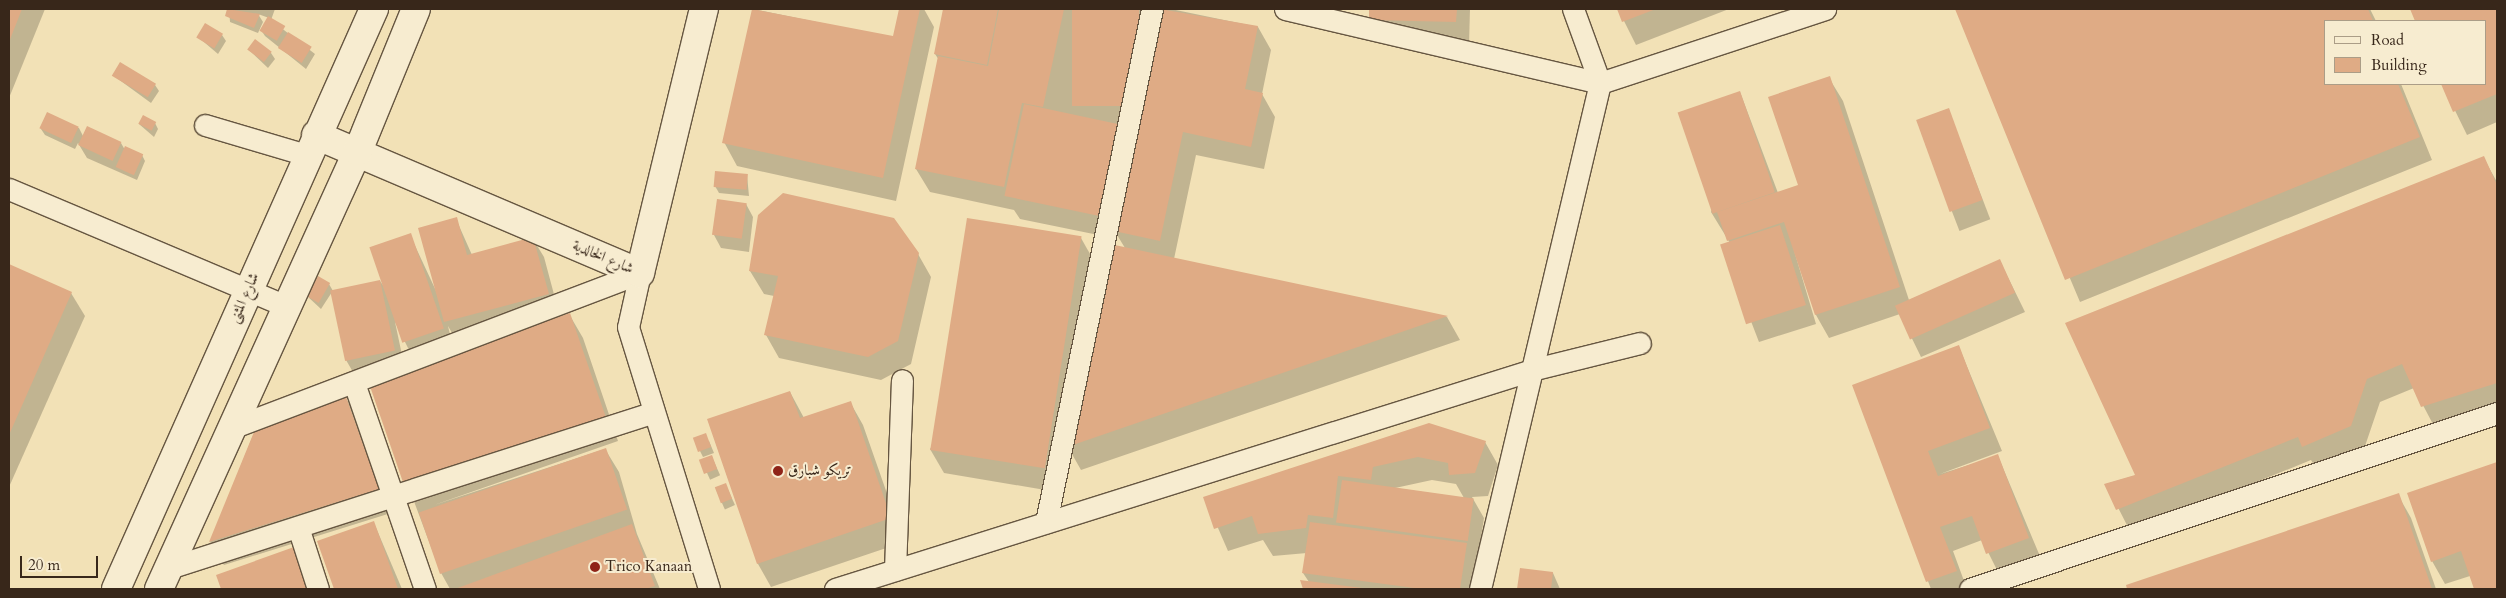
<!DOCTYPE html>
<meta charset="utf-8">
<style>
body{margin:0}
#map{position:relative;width:2506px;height:598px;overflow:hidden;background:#f2e1b6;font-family:Cardo,Amiri,serif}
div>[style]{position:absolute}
.shadow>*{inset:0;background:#0003;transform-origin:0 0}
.building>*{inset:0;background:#dfab85;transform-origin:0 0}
.roads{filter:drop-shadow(1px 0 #665641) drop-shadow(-1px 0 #665641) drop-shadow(0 1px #665641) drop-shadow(0 -1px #665641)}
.street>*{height:21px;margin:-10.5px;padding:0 10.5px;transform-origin:10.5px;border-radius:10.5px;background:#f7ecd0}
.secondary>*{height:28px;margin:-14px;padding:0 14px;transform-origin:14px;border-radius:14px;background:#f7ecd0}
.dots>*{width:14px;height:14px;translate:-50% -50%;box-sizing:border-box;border:2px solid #f7ecd0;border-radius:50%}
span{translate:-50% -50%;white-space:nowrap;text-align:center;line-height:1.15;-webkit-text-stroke:4px #f7ecd0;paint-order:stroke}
.street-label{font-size:15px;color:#38271a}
.poi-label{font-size:15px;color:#38271a}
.left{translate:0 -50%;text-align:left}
.frame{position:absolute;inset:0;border:10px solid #38271a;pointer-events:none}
.legend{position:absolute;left:2324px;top:20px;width:162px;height:65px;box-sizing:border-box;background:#f7ecd0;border:1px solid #ab9d87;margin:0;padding:6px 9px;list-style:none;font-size:15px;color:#38271a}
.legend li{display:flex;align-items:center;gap:10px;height:25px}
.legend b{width:25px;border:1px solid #ab9d87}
.scale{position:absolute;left:20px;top:556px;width:78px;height:22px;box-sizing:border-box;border:2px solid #38271a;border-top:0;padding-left:6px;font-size:15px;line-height:18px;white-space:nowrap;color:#38271a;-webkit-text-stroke:4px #f7ecd0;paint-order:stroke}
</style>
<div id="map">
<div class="shadow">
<i style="clip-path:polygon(9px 9px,45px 9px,9px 98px)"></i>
<i style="clip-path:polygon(229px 9px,275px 9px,271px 20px,315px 54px,306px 69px,265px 36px,261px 30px,269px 18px,258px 14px,263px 22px,258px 33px,230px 22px)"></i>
<i style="clip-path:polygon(753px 9px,894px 38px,900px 9px,924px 9px,934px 27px,896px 201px,737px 166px,724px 142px)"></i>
<i style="clip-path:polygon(944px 9px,1139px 9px,1149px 26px,1162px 9px,1171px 9px,1258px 27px,1271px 50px,1262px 94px,1275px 117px,1264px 169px,1196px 155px,1174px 259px,1447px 317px,1460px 340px,1081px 470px,1068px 447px,1125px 248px,1114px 230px,1113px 238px,1020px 219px,1014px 210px,930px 192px,916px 169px,939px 60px,935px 54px)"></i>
<i style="clip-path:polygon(1371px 9px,1470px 9px,1469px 45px,1370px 20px)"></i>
<i style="clip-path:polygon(1618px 9px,1729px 9px,1636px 45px)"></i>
<i style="clip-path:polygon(1956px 9px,2370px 9px,2376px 21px,2325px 21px,2325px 84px,2401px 84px,2432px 160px,2080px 302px)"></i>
<i style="clip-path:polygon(2411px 9px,2497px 9px,2497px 122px,2467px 135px,2442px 84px,2485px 84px,2485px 21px,2416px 21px)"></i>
<i style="clip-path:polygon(222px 35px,226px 41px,218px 54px,198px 37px)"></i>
<i style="clip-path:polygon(248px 49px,271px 53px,275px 59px,268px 68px)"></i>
<i style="clip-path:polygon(114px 76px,155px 85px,159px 91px,151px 103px)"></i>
<i style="clip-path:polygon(1829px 78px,1843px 101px,1909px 300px,2000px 261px,2025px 312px,1921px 357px,1900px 314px,1829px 338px,1816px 315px,1793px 247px,1816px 324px,1759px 342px,1722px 246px,1730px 243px,1711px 212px,1740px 92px,1778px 193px,1800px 186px)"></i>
<i style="left:1948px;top:109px;width:118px;height:33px;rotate:69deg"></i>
<i style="clip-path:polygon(155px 123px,158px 129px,154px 137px,139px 124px)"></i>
<i style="clip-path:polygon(79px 128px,83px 136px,121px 143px,125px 150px,142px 155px,145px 161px,137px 180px,87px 158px,78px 143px,75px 149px,45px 135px,41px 129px)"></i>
<i style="clip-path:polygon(2483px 157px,2497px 182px,2497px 410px,2436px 430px,2414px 388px,2380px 402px,2364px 449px,2317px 470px,2311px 460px,2131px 533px,2106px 484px,2137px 475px)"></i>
<i style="clip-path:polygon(747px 175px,749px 196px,719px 193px,715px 186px)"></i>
<i style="clip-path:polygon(746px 204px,753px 217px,749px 252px,721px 248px,714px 235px)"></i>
<i style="clip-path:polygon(456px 219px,472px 255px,533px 239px,544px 257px,559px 313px,456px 340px,448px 326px,453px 347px,414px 360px,395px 322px,405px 369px,569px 314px,583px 338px,618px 441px,434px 505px,605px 449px,619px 472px,637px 534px,660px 589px,450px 589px,440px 571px,369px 381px,357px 379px,346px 360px,332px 292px,321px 309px,307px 296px,329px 284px,333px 291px,380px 281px,385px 288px,410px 235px,438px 295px)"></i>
<i style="clip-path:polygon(1081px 238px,1094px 261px,1057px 492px,944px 473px,930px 449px)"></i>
<i style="clip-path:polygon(918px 254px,931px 277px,911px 364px,881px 380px,779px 358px,766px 335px,774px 296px,764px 294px,750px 271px)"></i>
<i style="clip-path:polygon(9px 265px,71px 293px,85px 316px,9px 487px)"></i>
<i style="clip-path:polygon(1959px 347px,2002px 451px,1940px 474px,1998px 456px,2042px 561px,2000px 576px,1982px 540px,1953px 551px,1967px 589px,1931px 589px,1854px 386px)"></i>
<i style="clip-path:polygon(790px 392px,804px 418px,850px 402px,863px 425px,904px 542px,771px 587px,758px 564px,708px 420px)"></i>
<i style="clip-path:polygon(346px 398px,359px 421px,391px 513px,224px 565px,210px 542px,254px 433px)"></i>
<i style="clip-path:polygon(694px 439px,709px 441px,714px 453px,703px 457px)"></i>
<i style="clip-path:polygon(evenodd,1485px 442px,1498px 465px,1488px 496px,1472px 497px,1484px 518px,1473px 589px,1305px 589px,1302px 581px,1309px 582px,1303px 573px,1307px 553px,1273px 556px,1263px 540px,1228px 551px,1205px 498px,1485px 442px,1432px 480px,1456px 484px,1464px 498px,1395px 488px,1432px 480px)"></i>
<i style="left:712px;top:457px;width:20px;height:11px;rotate:66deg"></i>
<i style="clip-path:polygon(2497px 464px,2497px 589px,2475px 589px,2470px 576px,2445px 584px,2432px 561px,2409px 494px)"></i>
<i style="left:726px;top:485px;width:22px;height:11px;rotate:66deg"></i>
<i style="clip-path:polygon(2398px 495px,2411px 518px,2436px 589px,2128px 589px)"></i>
<i style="clip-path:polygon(374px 523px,402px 589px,335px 589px,319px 542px)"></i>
<i style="clip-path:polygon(1521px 569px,1553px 573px,1560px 589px,1518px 589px)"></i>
<i style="clip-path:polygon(217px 576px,312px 589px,222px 589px)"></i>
</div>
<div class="building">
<i style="clip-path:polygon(9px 9px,22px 9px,9px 42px)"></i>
<i style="clip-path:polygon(227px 9px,260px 14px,254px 28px,225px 16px)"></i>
<i style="clip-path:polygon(752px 9px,893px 36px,899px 9px,920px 9px,883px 178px,722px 143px)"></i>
<i style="clip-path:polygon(943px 9px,998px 9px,987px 65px,934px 54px)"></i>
<i style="clip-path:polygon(999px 9px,1064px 9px,1043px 107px,1022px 103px,1004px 187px,915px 169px,938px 56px,988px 66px)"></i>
<i style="left:1072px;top:9px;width:67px;height:97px"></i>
<i style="clip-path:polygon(1160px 9px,1258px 26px,1245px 89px,1263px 93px,1251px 147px,1183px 132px,1160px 241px,1114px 231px)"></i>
<i style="clip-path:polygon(1369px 9px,1457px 9px,1456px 22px,1369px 20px)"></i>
<i style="clip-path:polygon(1617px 9px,1656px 9px,1622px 22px)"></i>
<i style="clip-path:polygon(1955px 9px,2368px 9px,2373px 21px,2325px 21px,2325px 84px,2398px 84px,2420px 137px,2065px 280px)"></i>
<i style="clip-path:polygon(2410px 9px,2497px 9px,2497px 94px,2453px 112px,2441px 84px,2485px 84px,2485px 21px,2415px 21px)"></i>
<i style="left:268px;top:16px;width:20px;height:17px;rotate:30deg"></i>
<i style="left:205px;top:23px;width:21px;height:17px;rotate:31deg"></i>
<i style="left:288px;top:32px;width:28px;height:19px;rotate:32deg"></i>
<i style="left:255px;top:39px;width:21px;height:13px;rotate:37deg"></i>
<i style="left:120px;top:62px;width:42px;height:16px;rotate:31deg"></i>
<i style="clip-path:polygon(1830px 76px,1900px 287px,1815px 315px,1784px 222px,1727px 241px,1717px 212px,1798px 185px,1768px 97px)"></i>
<i style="left:1740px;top:91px;width:107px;height:66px;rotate:71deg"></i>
<i style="left:1024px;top:104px;width:97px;height:94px;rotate:12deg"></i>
<i style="left:1949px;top:108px;width:98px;height:35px;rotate:70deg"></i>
<i style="left:47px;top:112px;width:35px;height:18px;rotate:25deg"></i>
<i style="left:143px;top:115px;width:15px;height:10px;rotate:28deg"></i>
<i style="left:87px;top:126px;width:38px;height:21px;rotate:25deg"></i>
<i style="left:125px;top:146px;width:20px;height:23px;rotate:24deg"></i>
<i style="clip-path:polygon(2484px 156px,2497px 185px,2497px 383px,2421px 407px,2402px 364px,2367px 379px,2351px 426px,2302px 447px,2298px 437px,2116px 510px,2104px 484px,2135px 475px,2065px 323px)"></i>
<i style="left:715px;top:171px;width:33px;height:16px;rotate:5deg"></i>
<i style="clip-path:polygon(783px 193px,894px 218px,919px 253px,898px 341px,868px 357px,764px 335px,778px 276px,749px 271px,758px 215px)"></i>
<i style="left:717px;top:199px;width:30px;height:36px;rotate:8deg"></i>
<i style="clip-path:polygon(457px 217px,467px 255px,533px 237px,549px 294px,444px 322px,418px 228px)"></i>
<i style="left:967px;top:218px;width:116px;height:235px;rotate:9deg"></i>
<i style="left:1780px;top:225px;width:84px;height:63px;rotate:72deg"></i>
<i style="left:411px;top:233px;width:101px;height:44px;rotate:71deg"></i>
<i style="clip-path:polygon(1110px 244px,1448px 316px,1067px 447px)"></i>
<i style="left:2000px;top:259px;width:37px;height:115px;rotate:66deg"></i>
<i style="clip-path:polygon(9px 264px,72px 292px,9px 435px)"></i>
<i style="left:318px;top:276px;width:14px;height:23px;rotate:30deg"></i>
<i style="left:380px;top:280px;width:72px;height:51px;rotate:78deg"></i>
<i style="left:570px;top:313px;width:111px;height:213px;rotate:71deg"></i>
<i style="clip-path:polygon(1959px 345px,1990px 428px,1928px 451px,1938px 476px,1998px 454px,2029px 538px,1986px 554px,1972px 516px,1940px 527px,1957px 571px,1926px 582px,1852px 385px)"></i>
<i style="clip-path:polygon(790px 391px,800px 418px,851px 401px,891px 518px,757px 564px,707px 419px)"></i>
<i style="clip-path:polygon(346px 397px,379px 489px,209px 542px,254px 432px)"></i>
<i style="clip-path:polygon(1429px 423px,1486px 441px,1475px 473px,1449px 475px,1448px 463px,1418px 457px,1373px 467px,1371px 480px,1338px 476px,1333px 518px,1308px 515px,1306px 528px,1258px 534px,1252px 516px,1214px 529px,1203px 497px)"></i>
<i style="left:706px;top:433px;width:15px;height:14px;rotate:70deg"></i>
<i style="left:606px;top:448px;width:65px;height:198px;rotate:71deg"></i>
<i style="left:712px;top:455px;width:15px;height:14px;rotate:70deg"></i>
<i style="clip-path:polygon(2497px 462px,2497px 589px,2474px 589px,2461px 551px,2431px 562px,2407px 493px)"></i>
<i style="left:1342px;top:480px;width:133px;height:43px;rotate:8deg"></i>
<i style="left:726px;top:483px;width:17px;height:12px;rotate:69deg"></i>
<i style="clip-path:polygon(2399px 493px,2432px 589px,2127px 589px,2126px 585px)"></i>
<i style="clip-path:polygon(374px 521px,398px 589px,334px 589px,317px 541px)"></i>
<i style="clip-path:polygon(1310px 522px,1467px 543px,1460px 589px,1422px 589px,1302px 573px)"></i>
<i style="clip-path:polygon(632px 524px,655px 586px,645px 589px,455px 589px)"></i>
<i style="clip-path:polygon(294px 547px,310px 589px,221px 589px,216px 575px)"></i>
<i style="clip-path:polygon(1520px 568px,1553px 572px,1551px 589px,1517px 589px)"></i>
<i style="clip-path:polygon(1300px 580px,1362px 588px,1362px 589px,1303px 589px)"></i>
</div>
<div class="roads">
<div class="street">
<i style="left:1285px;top:9px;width:324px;rotate:13.2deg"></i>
<i style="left:1600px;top:83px;width:237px;rotate:-18.2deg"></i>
<i style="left:205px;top:125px;width:105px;rotate:16.5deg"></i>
<i style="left:9px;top:189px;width:301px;rotate:22.9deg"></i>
<i style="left:640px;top:273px;width:55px;rotate:102.5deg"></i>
<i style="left:628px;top:327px;width:274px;rotate:72.8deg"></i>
<i style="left:354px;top:383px;width:218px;rotate:71deg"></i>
<i style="left:229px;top:429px;width:440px;rotate:-20.8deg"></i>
<i style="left:1046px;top:522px;width:524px;rotate:-78.33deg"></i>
<i style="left:298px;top:527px;width:65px;rotate:72.1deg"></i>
<i style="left:169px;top:568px;width:509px;rotate:-17.83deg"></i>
<i style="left:895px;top:570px;width:190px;rotate:-87.9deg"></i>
<i style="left:835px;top:589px;width:734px;rotate:-17.45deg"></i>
<i style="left:1535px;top:369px;width:108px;rotate:-13.9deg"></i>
<i style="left:1480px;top:589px;width:520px;rotate:-76.66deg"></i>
<i style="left:1600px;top:83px;width:79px;rotate:-110deg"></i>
<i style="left:1970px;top:589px;width:556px;rotate:-18.47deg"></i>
</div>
<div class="secondary">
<i style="left:316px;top:135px;width:352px;rotate:23.1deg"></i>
<i style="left:640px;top:273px;width:272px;rotate:-76.4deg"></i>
<i style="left:116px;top:589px;width:635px;rotate:-66.02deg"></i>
<i style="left:159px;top:589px;width:481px;rotate:-65.6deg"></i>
<i style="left:358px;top:151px;width:153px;rotate:-67.8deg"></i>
</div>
</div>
<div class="dots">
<i style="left:778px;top:471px;background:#8f2418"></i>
<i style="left:595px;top:567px;background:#8f2418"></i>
</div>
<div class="street-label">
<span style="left:603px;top:257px;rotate:23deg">شارع الخالدية</span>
<span style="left:244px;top:298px;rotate:-66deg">شارع المثنى</span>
</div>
<div class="poi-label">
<span class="left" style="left:788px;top:471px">تريكو شبارق</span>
<span class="left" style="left:605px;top:567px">Trico Kanaan</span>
</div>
<div class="frame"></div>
<ul class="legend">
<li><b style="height:6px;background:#f7ecd0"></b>Road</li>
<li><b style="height:14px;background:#dfab85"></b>Building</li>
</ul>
<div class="scale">20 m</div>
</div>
